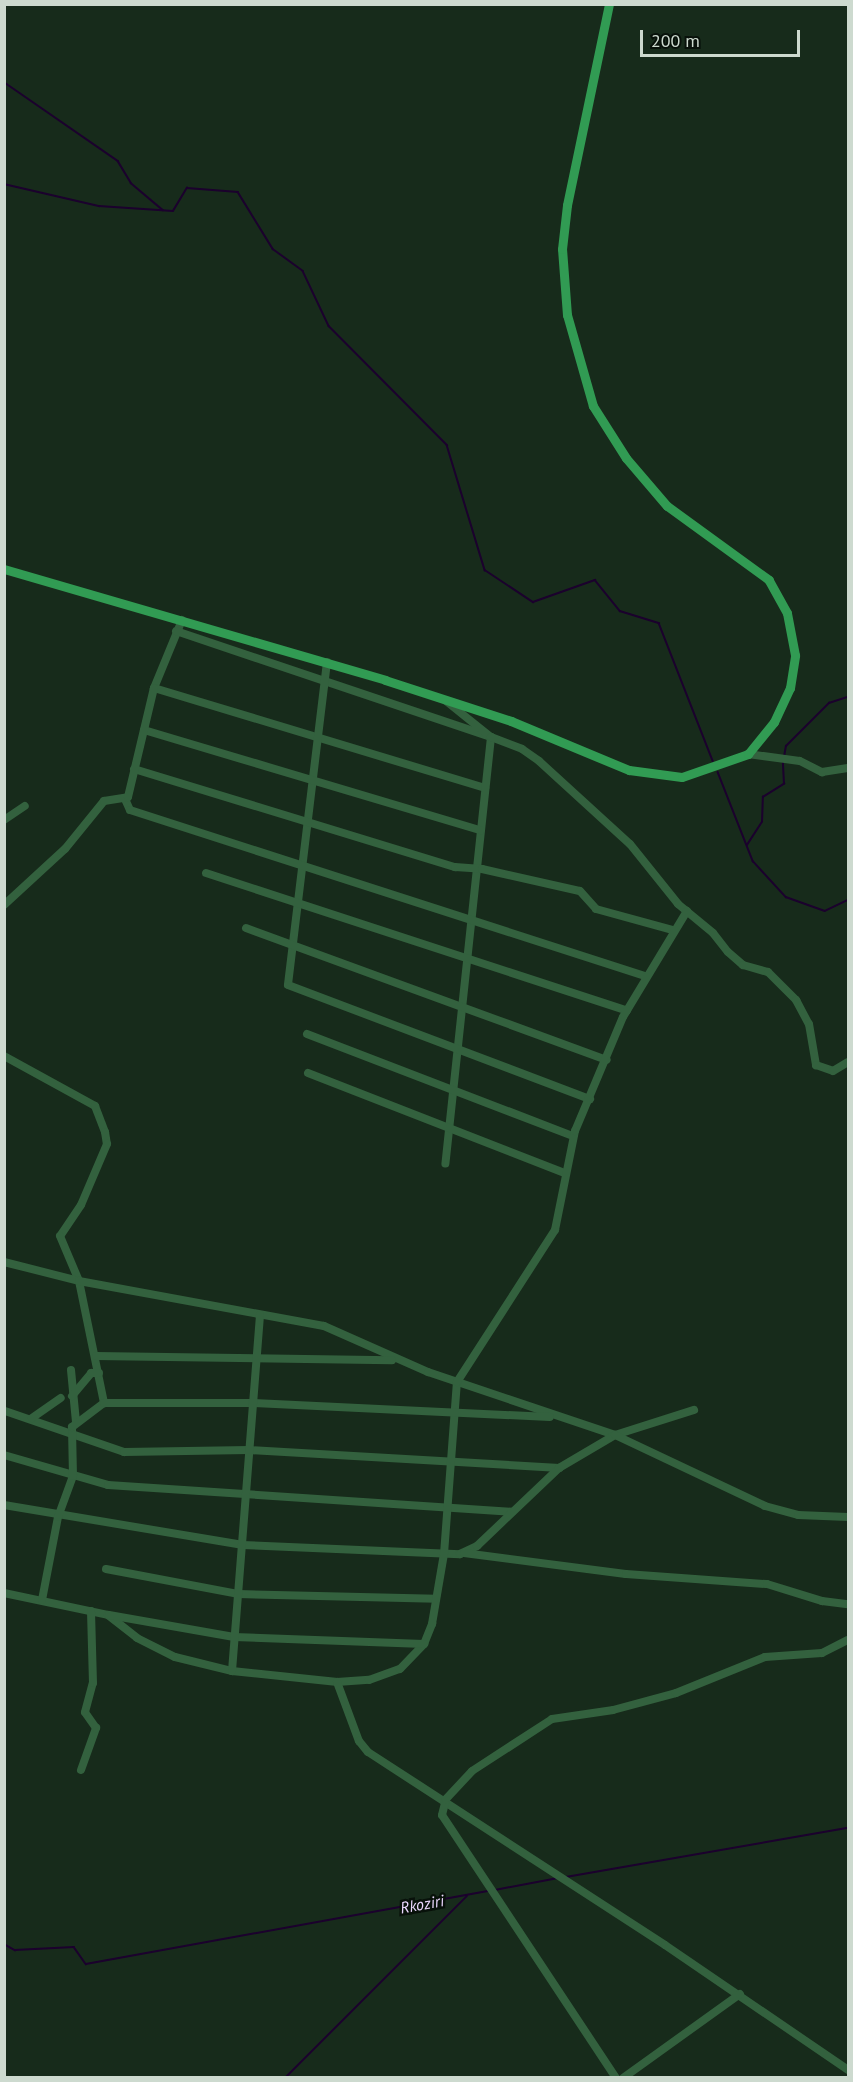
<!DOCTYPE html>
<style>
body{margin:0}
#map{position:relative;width:853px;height:2082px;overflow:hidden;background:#172b1b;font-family:"PT Sans",sans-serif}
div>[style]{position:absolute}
.stream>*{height:1.5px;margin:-0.75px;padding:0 0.75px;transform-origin:0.75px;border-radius:0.75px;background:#1b012d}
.minor>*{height:8px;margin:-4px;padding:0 4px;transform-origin:4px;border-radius:4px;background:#33613e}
.major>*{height:9px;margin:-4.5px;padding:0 4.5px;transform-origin:4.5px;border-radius:4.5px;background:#319b53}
span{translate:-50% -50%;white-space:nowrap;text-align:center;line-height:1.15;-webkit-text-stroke:5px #08110a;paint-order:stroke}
.water-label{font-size:16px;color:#ebd7fe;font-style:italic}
.frame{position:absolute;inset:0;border:6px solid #cddacf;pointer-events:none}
.scale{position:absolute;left:640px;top:30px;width:160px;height:27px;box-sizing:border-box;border:3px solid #cddacf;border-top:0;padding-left:8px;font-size:18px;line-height:21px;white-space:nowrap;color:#cddacf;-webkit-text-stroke:4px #08110a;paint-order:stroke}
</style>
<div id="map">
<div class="stream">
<i style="left:4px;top:82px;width:139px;rotate:34.7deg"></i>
<i style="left:118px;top:161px;width:26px;rotate:59deg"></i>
<i style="left:131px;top:183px;width:42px;rotate:40.2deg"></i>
<i style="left:4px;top:184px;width:98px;rotate:13deg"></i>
<i style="left:99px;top:206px;width:74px;rotate:3.9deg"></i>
<i style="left:173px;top:211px;width:27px;rotate:-59deg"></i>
<i style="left:187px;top:188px;width:51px;rotate:4.5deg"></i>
<i style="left:238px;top:192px;width:67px;rotate:58.4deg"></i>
<i style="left:273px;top:249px;width:37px;rotate:36deg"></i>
<i style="left:303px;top:271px;width:61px;rotate:64.7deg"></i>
<i style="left:329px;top:326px;width:168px;rotate:45.2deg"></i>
<i style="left:447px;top:445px;width:131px;rotate:73.1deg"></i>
<i style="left:485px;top:570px;width:58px;rotate:33.7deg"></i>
<i style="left:533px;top:602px;width:66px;rotate:-19.5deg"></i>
<i style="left:595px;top:580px;width:40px;rotate:51deg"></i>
<i style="left:620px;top:611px;width:41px;rotate:17.1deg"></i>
<i style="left:659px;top:623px;width:148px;rotate:68.6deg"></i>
<i style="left:784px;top:757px;width:11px;rotate:-80deg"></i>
<i style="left:786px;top:746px;width:61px;rotate:-45deg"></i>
<i style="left:829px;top:703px;width:20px;rotate:-18deg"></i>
<i style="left:718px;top:772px;width:96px;rotate:68.5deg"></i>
<i style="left:753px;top:861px;width:49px;rotate:47.5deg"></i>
<i style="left:786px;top:897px;width:41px;rotate:19.7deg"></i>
<i style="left:825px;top:911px;width:25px;rotate:-26deg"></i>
<i style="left:747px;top:845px;width:27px;rotate:-57deg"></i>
<i style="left:762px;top:822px;width:25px;rotate:-88deg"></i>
<i style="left:763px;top:797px;width:25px;rotate:-32deg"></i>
<i style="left:784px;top:784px;width:22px;rotate:-93deg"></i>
<i style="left:566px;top:1877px;width:286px;rotate:-9.9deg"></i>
<i style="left:495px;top:1890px;width:64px;rotate:-10.8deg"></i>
<i style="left:4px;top:1944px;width:13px;rotate:29deg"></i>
<i style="left:15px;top:1950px;width:59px;rotate:-2.9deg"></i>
<i style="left:74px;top:1947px;width:21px;rotate:55deg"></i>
<i style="left:86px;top:1964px;width:408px;rotate:-10.3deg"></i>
<i style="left:285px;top:2078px;width:257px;rotate:-45deg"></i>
</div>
<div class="minor">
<i style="left:182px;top:620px;width:74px;rotate:112.4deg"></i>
<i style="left:154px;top:688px;width:346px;rotate:16.8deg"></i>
<i style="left:176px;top:631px;width:332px;rotate:18.6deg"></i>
<i style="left:491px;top:737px;width:429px;rotate:96.1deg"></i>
<i style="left:327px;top:662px;width:325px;rotate:96.9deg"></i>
<i style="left:288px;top:985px;width:323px;rotate:20.7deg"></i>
<i style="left:446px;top:701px;width:58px;rotate:38.7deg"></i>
<i style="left:491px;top:737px;width:33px;rotate:21deg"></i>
<i style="left:522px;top:749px;width:21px;rotate:35deg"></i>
<i style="left:539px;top:761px;width:123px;rotate:42.4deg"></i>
<i style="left:630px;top:844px;width:77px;rotate:51.3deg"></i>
<i style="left:678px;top:904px;width:45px;rotate:39.6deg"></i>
<i style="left:713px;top:933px;width:24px;rotate:52deg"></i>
<i style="left:728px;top:952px;width:20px;rotate:41deg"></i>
<i style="left:743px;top:965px;width:26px;rotate:16deg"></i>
<i style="left:768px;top:972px;width:40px;rotate:45deg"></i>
<i style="left:796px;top:1000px;width:27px;rotate:62deg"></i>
<i style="left:809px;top:1024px;width:42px;rotate:80.3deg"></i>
<i style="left:816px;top:1065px;width:18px;rotate:19deg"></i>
<i style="left:833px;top:1071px;width:17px;rotate:-31deg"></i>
<i style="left:144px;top:730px;width:351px;rotate:16.6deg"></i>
<i style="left:748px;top:754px;width:52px;rotate:7.7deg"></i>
<i style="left:800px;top:761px;width:25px;rotate:27deg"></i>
<i style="left:822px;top:772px;width:26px;rotate:-9deg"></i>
<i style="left:134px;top:769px;width:336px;rotate:17deg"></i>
<i style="left:455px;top:867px;width:27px;rotate:4deg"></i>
<i style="left:482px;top:869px;width:100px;rotate:12.7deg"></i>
<i style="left:580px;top:891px;width:24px;rotate:48deg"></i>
<i style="left:596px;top:909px;width:79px;rotate:15.4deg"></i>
<i style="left:125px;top:799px;width:12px;rotate:66deg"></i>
<i style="left:130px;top:810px;width:541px;rotate:17.87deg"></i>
<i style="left:4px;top:820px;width:25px;rotate:-34deg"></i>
<i style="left:206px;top:873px;width:443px;rotate:18.1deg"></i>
<i style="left:4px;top:905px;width:83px;rotate:-42.6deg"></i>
<i style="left:65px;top:849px;width:62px;rotate:-50.9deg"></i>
<i style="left:104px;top:801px;width:24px;rotate:-9deg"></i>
<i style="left:128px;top:797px;width:112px;rotate:-76.6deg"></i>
<i style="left:246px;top:928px;width:384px;rotate:20.1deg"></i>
<i style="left:307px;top:1034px;width:285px;rotate:21deg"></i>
<i style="left:4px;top:1056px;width:104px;rotate:28.8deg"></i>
<i style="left:95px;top:1106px;width:28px;rotate:69deg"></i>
<i style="left:105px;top:1132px;width:12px;rotate:81deg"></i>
<i style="left:107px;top:1144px;width:66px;rotate:113.1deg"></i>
<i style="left:81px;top:1205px;width:37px;rotate:124deg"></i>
<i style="left:60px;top:1236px;width:49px;rotate:67.1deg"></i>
<i style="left:79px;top:1281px;width:125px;rotate:78.4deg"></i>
<i style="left:308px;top:1073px;width:276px;rotate:21.3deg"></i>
<i style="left:4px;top:1262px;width:77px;rotate:14.2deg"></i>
<i style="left:79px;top:1281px;width:249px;rotate:10.4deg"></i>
<i style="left:324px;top:1326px;width:114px;rotate:23.9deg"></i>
<i style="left:428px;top:1372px;width:197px;rotate:18.6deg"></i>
<i style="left:615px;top:1435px;width:83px;rotate:-17.6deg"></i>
<i style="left:96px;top:1356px;width:296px;rotate:0.8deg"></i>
<i style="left:71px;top:1370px;width:52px;rotate:84.5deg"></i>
<i style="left:72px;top:1396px;width:30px;rotate:-50deg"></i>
<i style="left:91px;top:1373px;width:8px"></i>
<i style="left:5px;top:1411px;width:126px;rotate:19deg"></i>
<i style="left:124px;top:1452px;width:125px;rotate:-0.9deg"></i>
<i style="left:249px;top:1450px;width:311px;rotate:3.3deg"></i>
<i style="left:32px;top:1418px;width:35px;rotate:-35deg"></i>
<i style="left:4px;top:1455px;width:108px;rotate:16.1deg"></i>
<i style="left:108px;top:1485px;width:405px;rotate:3.8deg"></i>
<i style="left:4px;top:1505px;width:241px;rotate:9.5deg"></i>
<i style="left:242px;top:1545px;width:218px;rotate:2.4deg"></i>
<i style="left:460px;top:1554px;width:19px;rotate:-25deg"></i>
<i style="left:477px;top:1546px;width:113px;rotate:-43.6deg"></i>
<i style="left:559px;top:1468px;width:65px;rotate:-30.5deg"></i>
<i style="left:615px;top:1435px;width:166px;rotate:25.3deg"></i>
<i style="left:765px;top:1506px;width:34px;rotate:15deg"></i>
<i style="left:798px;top:1515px;width:50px;rotate:2.3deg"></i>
<i style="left:464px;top:1553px;width:163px;rotate:7.4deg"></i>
<i style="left:626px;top:1574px;width:141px;rotate:4.1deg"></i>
<i style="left:767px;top:1584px;width:58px;rotate:17.2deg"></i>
<i style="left:822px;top:1601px;width:26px;rotate:7deg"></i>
<i style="left:106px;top:1569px;width:134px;rotate:10.7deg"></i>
<i style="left:238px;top:1594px;width:198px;rotate:1.4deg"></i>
<i style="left:4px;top:1593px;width:106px;rotate:11.9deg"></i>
<i style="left:108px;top:1615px;width:37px;rotate:38deg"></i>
<i style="left:137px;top:1638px;width:42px;rotate:26.6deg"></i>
<i style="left:175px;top:1657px;width:59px;rotate:13.8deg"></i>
<i style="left:232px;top:1671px;width:106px;rotate:6deg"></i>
<i style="left:337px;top:1682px;width:32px;rotate:-4deg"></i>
<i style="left:369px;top:1680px;width:33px;rotate:-20deg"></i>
<i style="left:400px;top:1669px;width:35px;rotate:-46deg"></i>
<i style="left:424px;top:1644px;width:22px;rotate:-68deg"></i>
<i style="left:432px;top:1624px;width:71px;rotate:-80.3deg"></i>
<i style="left:444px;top:1554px;width:172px;rotate:-85.7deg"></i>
<i style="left:457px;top:1382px;width:181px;rotate:-57.2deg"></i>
<i style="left:555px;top:1230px;width:101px;rotate:-78.6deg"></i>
<i style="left:575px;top:1131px;width:124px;rotate:-67.2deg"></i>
<i style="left:623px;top:1017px;width:124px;rotate:-58.9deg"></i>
<i style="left:42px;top:1600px;width:85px;rotate:-79.1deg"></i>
<i style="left:58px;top:1517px;width:44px;rotate:-69.9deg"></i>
<i style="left:73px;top:1476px;width:49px;rotate:-91.2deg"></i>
<i style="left:72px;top:1427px;width:40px;rotate:-37deg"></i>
<i style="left:104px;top:1403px;width:148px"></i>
<i style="left:252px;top:1403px;width:298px;rotate:2.7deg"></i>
<i style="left:109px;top:1615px;width:127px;rotate:10deg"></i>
<i style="left:234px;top:1637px;width:190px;rotate:2.1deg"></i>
<i style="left:232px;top:1671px;width:357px;rotate:-85.5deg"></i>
<i style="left:337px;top:1682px;width:63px;rotate:69.6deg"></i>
<i style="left:359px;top:1741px;width:14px;rotate:51deg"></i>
<i style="left:368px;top:1752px;width:354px;rotate:33deg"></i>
<i style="left:665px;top:1945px;width:222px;rotate:34.3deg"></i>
<i style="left:81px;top:1770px;width:45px;rotate:-70.3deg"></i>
<i style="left:96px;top:1728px;width:19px;rotate:-125deg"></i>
<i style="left:85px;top:1712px;width:30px;rotate:-75deg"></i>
<i style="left:93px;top:1683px;width:72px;rotate:-91.6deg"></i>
<i style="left:616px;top:2078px;width:315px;rotate:-123.5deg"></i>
<i style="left:442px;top:1815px;width:16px;rotate:-76deg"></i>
<i style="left:446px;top:1799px;width:38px;rotate:-47deg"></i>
<i style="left:472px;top:1771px;width:95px;rotate:-33deg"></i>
<i style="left:552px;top:1719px;width:62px;rotate:-8.4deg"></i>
<i style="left:613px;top:1710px;width:65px;rotate:-15.1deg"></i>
<i style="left:676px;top:1693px;width:96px;rotate:-22deg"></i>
<i style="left:765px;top:1657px;width:57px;rotate:-4deg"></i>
<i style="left:822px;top:1653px;width:29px;rotate:-27deg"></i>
<i style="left:623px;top:2078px;width:144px;rotate:-35.7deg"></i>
</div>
<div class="major">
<i style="left:4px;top:569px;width:397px;rotate:16.2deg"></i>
<i style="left:385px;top:680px;width:133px;rotate:18deg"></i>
<i style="left:511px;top:721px;width:128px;rotate:22.6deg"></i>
<i style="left:629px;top:770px;width:53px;rotate:7.5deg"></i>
<i style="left:682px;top:777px;width:70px;rotate:-19.2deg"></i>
<i style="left:748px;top:754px;width:41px;rotate:-50.9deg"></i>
<i style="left:774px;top:722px;width:38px;rotate:-65deg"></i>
<i style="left:790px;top:688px;width:33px;rotate:-81deg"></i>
<i style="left:795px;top:655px;width:43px;rotate:-100.8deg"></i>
<i style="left:787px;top:613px;width:38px;rotate:-119deg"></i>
<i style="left:769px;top:580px;width:126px;rotate:-144deg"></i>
<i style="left:667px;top:506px;width:63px;rotate:-130.5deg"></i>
<i style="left:626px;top:458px;width:62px;rotate:-122.4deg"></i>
<i style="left:593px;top:406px;width:95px;rotate:-105.9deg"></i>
<i style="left:567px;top:315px;width:66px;rotate:-94.3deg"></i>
<i style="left:562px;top:249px;width:44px;rotate:-83.5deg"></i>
<i style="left:567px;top:205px;width:205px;rotate:-78.2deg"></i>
</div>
<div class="water-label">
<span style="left:422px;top:1904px;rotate:-10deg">Rkoziri</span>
</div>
<div class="frame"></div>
<div class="scale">200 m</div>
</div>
